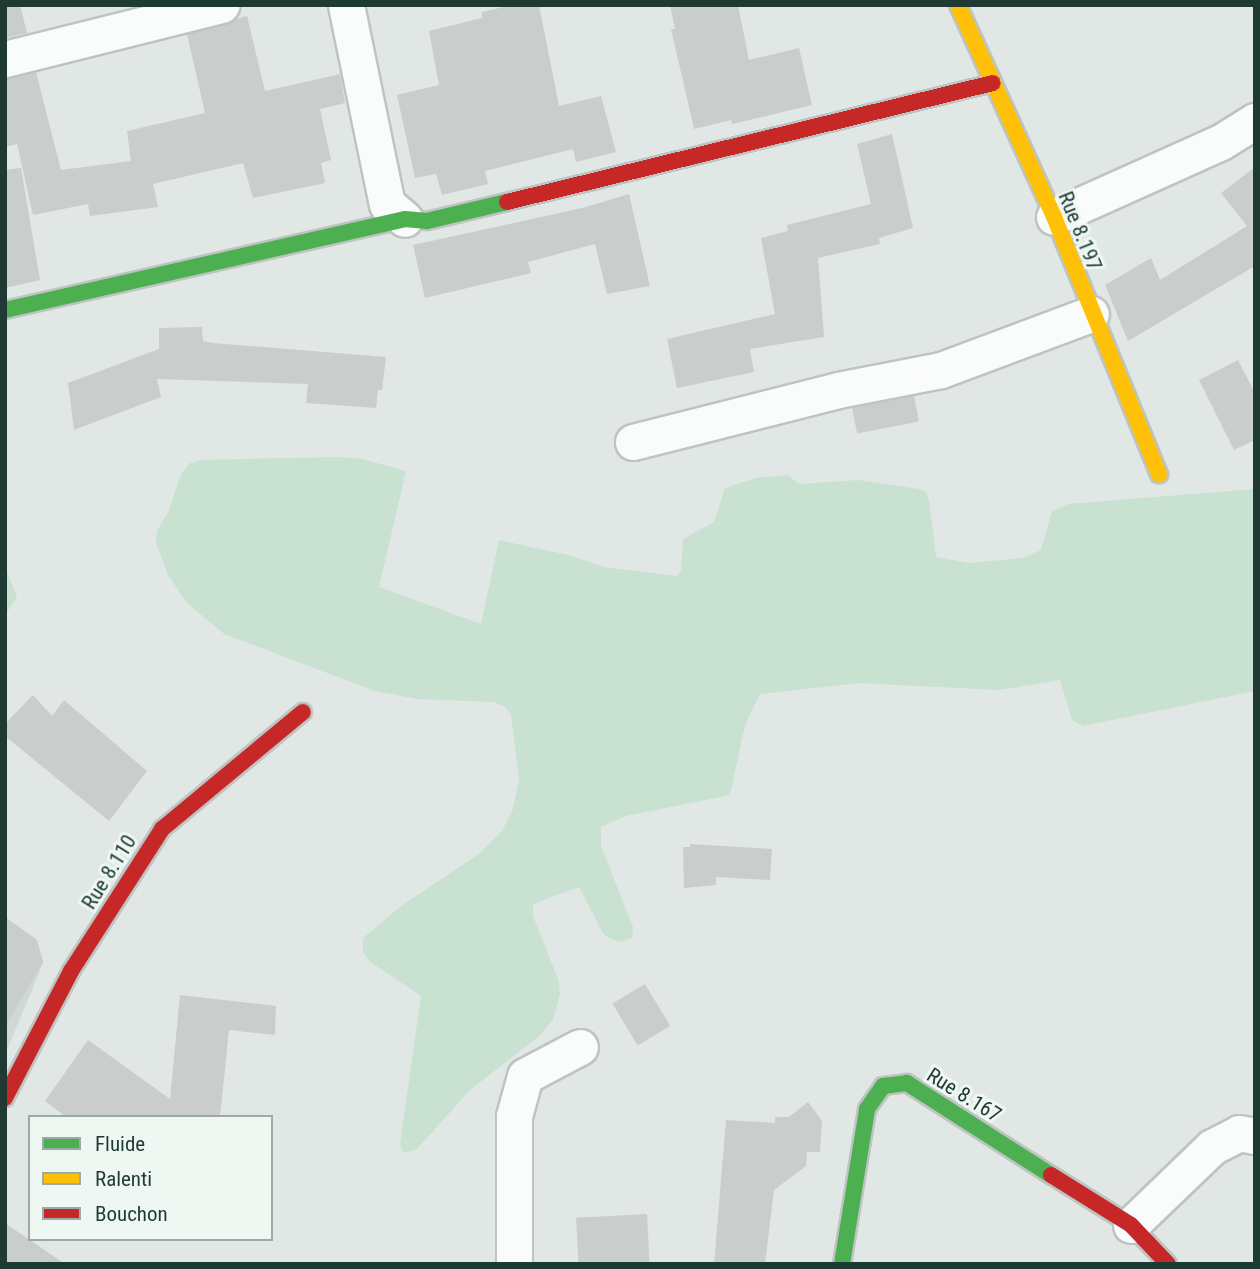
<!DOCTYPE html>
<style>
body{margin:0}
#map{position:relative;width:1260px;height:1269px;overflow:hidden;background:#e1e7e4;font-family:"Roboto Condensed",sans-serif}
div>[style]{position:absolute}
.built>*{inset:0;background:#cfd9d4}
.green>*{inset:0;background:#c9e1d0}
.building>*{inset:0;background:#c9cecc;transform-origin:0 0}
.roads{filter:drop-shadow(2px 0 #bec4c1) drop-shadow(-2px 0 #bec4c1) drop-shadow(0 2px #bec4c1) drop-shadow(0 -2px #bec4c1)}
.street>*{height:35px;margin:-17.5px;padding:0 17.5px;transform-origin:17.5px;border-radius:17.5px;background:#fafbfb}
.fast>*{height:16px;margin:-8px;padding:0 8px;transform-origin:8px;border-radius:8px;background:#4caf50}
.slow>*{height:16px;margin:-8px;padding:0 8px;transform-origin:8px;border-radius:8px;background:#ffc107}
.jam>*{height:16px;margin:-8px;padding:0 8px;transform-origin:8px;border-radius:8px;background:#c62828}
span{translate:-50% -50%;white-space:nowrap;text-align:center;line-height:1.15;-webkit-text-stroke:6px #eff7f3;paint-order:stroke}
.street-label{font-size:21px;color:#1f3a32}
.frame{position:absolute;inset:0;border:7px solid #1f3a32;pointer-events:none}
.legend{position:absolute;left:28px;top:1115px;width:245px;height:126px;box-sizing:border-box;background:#eff7f3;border:2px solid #9caba6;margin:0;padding:9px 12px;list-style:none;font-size:21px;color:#1f3a32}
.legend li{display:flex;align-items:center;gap:14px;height:35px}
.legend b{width:35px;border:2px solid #9caba6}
</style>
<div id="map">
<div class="built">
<i style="clip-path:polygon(5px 917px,37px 940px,43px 963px,5px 1055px)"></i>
</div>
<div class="green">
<i style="clip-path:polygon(340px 457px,362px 459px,406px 471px,379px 587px,481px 624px,499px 540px,568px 555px,604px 567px,677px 576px,681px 571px,683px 539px,714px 522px,725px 488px,756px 478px,787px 475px,800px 484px,858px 480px,919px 489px,926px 492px,929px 501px,936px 557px,969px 563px,1024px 558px,1041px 550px,1052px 511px,1068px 504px,1255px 489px,1255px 691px,1083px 726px,1072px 720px,1060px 680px,999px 690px,859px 683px,760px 694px,745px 725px,730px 795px,626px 816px,601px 827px,601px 846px,633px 927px,632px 938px,618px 942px,604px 935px,579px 887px,533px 904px,533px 916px,558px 979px,560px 994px,553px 1020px,539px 1036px,470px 1090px,417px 1149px,404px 1153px,400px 1145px,421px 996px,369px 961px,363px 951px,363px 938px,400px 907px,480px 853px,502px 831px,513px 809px,519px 779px,511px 714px,505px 707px,494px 702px,418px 699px,375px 691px,224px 634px,187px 603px,168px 575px,156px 543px,157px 531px,169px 510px,181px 474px,190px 463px,202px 460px)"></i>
<i style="clip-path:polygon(5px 567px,17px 597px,5px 615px)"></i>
</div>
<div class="building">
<i style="clip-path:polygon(5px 5px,20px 5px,27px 33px,5px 38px)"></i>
<i style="clip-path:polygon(512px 5px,539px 5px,559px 106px,601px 96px,616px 152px,576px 162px,573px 149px,485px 171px,488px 184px,442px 195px,436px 174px,415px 178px,397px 95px,439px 85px,429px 31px,482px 18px,482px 12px)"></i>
<i style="clip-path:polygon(670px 5px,738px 5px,749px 60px,799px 48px,812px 105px,732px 124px,731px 120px,694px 129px,671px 29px,675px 29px)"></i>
<i style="clip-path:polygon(247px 16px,265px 91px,340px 74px,345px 103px,320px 109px,331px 160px,321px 163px,325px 183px,253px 198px,243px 163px,153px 184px,158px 207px,90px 216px,88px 204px,33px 215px,17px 144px,5px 147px,5px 79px,36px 72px,61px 170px,131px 161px,127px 131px,205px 113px,187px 34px)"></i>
<i style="clip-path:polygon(892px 134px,913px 228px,879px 238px,880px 244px,818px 258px,824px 337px,750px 349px,754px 372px,677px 388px,667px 339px,775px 314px,761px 238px,788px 231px,787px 225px,871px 204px,857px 144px)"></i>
<i style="clip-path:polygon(1255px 167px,1255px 266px,1128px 341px,1105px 285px,1151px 258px,1160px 280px,1247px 226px,1221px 193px)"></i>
<i style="clip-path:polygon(21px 168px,40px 280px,5px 288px,5px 170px)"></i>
<i style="clip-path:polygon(629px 194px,650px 286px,607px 294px,595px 244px,528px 262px,531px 273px,425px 298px,413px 245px,586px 207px)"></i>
<i style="clip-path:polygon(202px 327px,203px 341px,213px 343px,386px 357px,382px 390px,378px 390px,376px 408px,306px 403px,308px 384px,157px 379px,161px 397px,74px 430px,68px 383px,159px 349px,159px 328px)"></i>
<i style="clip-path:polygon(1238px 360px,1255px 393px,1255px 440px,1234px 450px,1199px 380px)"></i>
<i style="left:914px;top:396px;width:26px;height:63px;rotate:79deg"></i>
<i style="clip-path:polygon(33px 695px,52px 716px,64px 700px,147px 771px,109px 821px,5px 736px,5px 724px)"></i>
<i style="clip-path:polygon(690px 844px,772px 849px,770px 880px,716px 877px,716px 885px,684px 888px,683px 847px,690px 847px)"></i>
<i style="clip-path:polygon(5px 917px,37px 940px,43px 962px,5px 1027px)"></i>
<i style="left:645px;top:984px;width:49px;height:38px;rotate:59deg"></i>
<i style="clip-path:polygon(180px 995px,276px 1006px,275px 1035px,229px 1030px,220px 1117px,66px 1117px,45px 1101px,88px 1040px,170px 1099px)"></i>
<i style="clip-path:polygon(808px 1102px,822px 1121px,820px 1152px,807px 1152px,806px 1166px,774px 1190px,765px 1264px,714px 1264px,726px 1120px,775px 1123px,775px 1117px,789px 1117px)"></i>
<i style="left:647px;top:1214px;width:50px;height:71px;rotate:87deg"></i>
<i style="clip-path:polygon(5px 1223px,65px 1264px,5px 1264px)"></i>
</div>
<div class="roads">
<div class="street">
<i style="left:346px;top:5px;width:203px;rotate:78.4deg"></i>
<i style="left:387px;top:204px;width:23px;rotate:40deg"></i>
<i style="left:5px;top:59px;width:223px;rotate:-14deg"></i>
<i style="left:1054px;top:217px;width:183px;rotate:-24.2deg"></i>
<i style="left:1221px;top:142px;width:40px;rotate:-32deg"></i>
<i style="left:633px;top:442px;width:211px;rotate:-14.2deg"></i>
<i style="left:838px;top:390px;width:105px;rotate:-11deg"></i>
<i style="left:941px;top:370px;width:160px;rotate:-20.5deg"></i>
<i style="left:1131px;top:1225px;width:112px;rotate:-43.9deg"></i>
<i style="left:1212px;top:1147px;width:30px;rotate:-27deg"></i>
<i style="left:1239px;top:1133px;width:16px;rotate:11deg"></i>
<i style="left:514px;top:1264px;width:148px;rotate:-90deg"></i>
<i style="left:514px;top:1116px;width:41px;rotate:-74.6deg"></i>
<i style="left:525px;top:1076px;width:62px;rotate:-27.8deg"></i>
</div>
<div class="fast">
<i style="left:5px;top:310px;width:410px;rotate:-12.8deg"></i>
<i style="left:405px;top:219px;width:22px;rotate:5deg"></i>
<i style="left:427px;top:221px;width:82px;rotate:-13.4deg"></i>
<i style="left:842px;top:1264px;width:157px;rotate:-80.8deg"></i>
<i style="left:867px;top:1109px;width:28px;rotate:-55deg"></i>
<i style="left:883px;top:1086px;width:24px;rotate:-7deg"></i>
<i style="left:907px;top:1083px;width:171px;rotate:32.6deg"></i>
</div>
<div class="slow">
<i style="left:958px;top:5px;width:233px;rotate:65.6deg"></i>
<i style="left:1054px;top:217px;width:278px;rotate:67.8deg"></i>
</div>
<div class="jam">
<i style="left:507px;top:202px;width:500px;rotate:-13.76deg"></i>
<i style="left:5px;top:1098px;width:143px;rotate:-62.5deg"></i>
<i style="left:71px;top:971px;width:169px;rotate:-57.3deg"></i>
<i style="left:162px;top:829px;width:183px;rotate:-39.7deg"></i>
<i style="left:1051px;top:1175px;width:94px;rotate:32deg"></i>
<i style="left:1131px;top:1225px;width:54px;rotate:46.5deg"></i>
</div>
</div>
<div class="street-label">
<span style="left:1080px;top:231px;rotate:68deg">Rue 8.197</span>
<span style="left:109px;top:872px;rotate:-58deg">Rue 8.110</span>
<span style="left:964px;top:1095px;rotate:32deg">Rue 8.167</span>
</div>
<div class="frame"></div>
<ul class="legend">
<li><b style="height:9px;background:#4caf50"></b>Fluide</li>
<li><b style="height:9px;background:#ffc107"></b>Ralenti</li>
<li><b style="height:9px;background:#c62828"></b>Bouchon</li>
</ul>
</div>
